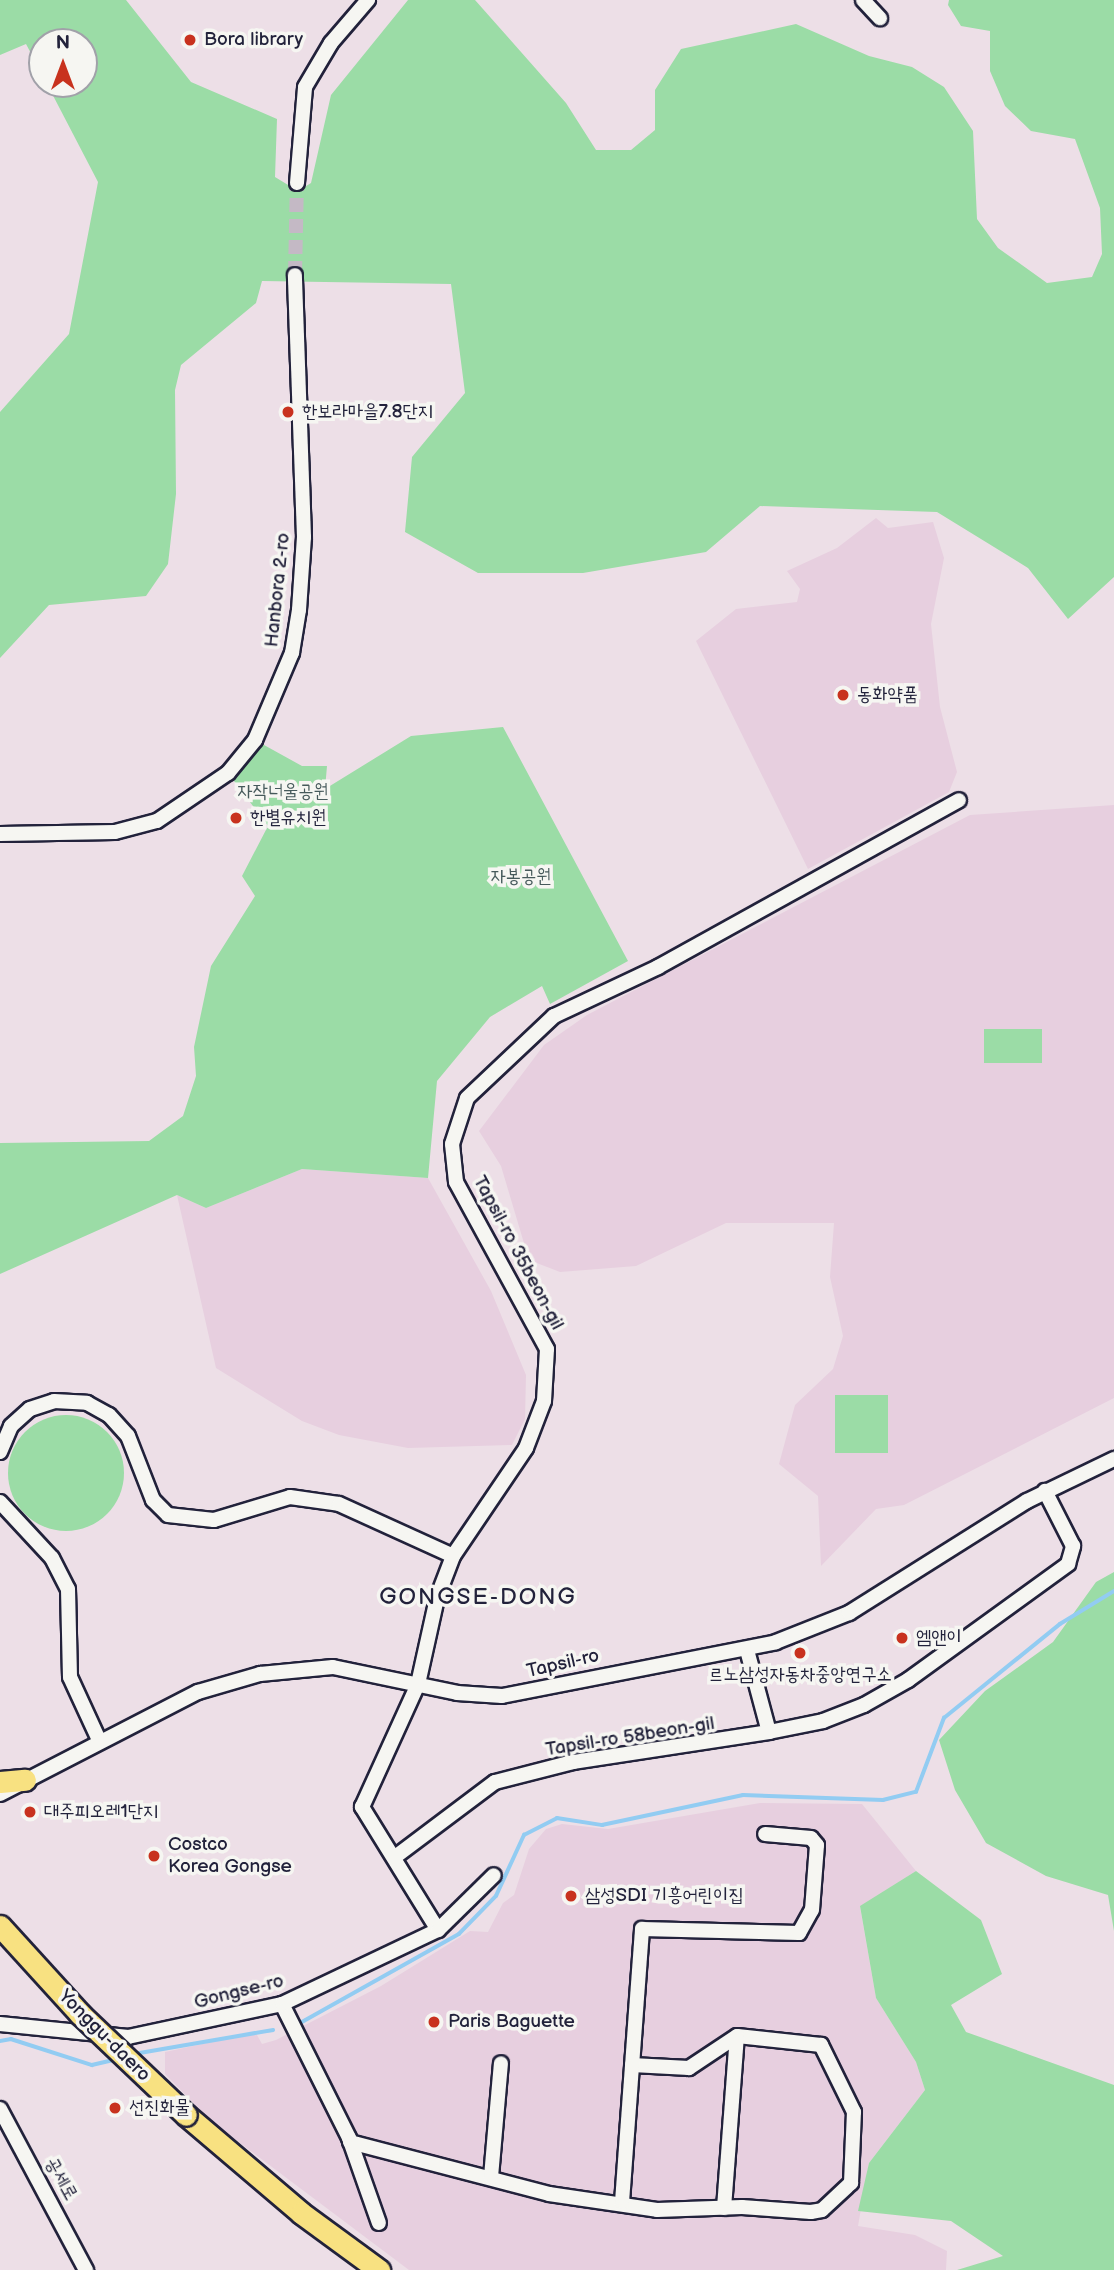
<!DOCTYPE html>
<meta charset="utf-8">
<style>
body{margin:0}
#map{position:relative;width:1114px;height:2270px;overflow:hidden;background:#eddfe7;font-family:"Balsamiq Sans","Poor Story",sans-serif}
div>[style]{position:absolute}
.built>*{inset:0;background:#e7cfdf}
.green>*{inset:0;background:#9bdca6;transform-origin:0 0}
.round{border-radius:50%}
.stream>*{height:3.5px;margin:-1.75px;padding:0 1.75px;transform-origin:1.75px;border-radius:1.75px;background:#92ccf2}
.minor-tunnel>*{height:14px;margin-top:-7px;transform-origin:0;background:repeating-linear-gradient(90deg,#c4b9c5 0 14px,transparent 0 21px)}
.roads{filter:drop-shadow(2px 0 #22223b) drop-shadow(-2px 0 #22223b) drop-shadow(0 2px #22223b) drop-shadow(0 -2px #22223b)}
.minor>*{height:14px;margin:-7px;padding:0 7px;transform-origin:7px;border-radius:7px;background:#f6f6f2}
.highway>*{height:21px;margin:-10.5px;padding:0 10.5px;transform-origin:10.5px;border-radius:10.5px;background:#f8e181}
.bridges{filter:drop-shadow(2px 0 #22223b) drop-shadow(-2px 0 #22223b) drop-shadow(0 2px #22223b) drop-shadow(0 -2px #22223b)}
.highway-bridge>*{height:21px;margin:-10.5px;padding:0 10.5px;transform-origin:10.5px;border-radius:10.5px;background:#f8e181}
.dots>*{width:19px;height:19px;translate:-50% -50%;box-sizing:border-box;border:4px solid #f6f6f2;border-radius:50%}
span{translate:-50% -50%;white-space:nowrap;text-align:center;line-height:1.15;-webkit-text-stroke:7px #f6f6f2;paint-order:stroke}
.poi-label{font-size:19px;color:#22223b}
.left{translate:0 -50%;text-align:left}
.street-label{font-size:19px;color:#22223b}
.park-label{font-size:19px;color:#465a5b}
.quarter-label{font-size:23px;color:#22223b;letter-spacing:2px}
.north{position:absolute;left:28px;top:28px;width:70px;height:70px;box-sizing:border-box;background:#f6f6f2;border:2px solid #a1a1a9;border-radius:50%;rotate:0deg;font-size:19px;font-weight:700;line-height:28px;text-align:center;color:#22223b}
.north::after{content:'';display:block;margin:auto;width:24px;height:32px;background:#c8321e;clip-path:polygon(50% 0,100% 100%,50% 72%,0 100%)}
</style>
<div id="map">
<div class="built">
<i style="clip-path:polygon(876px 518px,888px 528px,933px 522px,944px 558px,931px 624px,940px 707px,957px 772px,949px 792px,808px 869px,696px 641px,736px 609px,797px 602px,800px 589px,787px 571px,837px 548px)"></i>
<i style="clip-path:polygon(1114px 805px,1114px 1398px,904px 1505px,876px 1509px,821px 1566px,818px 1496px,779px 1464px,795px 1405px,833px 1369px,843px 1336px,830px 1277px,834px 1223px,726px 1223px,636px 1266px,560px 1272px,529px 1260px,501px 1166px,479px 1131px,544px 1045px,587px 1015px,970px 815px)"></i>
<i style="clip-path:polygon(302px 1169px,428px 1178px,491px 1291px,526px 1375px,525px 1419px,512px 1445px,408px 1448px,339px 1435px,302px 1421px,216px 1368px,177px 1195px,206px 1208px)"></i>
<i style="clip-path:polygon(760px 1803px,862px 1804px,916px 1871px,860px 1907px,876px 1998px,916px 2062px,925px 2090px,869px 2163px,858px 2226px,915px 2235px,947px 2251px,946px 2270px,409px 2270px,212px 2122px,165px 2074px,165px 2052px,240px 2036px,257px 2035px,262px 2044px,276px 2040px,381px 1986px,470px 1931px,488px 1932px,503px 1903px,514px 1895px,529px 1849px,546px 1829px,562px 1824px,608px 1829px)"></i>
</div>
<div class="green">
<i style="clip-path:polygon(0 0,126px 0,191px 82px,277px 119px,275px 177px,298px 191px,311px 183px,331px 95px,408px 0,475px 0,566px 103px,596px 150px,631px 150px,655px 130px,655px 90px,681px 49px,796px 24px,869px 56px,912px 67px,944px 87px,973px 131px,977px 219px,998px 248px,1047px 283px,1092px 277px,1102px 254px,1100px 208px,1075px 139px,1031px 131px,1005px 106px,990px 71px,990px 31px,961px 26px,948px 5px,949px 0,1114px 0,1114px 577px,1068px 619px,1028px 568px,937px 512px,760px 506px,706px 552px,583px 573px,478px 573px,405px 532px,412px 457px,465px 393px,451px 284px,262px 281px,256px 303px,181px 365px,175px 390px,176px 494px,168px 564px,146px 596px,49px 605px,0 658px,0 412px,69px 334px,98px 182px,47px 84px,84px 84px,84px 42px,42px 42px,42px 74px,26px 44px,0 55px)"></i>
<i style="clip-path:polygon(503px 727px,628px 961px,550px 1004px,542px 986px,490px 1017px,437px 1081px,428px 1178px,302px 1169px,206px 1208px,177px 1195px,0 1274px,0 1143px,149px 1141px,183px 1116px,196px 1076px,194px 1047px,211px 966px,255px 896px,242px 876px,268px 826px,228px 773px,255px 740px,302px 766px,327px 766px,325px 789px,411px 736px)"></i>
<i style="left:984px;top:1029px;width:58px;height:34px"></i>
<i style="left:835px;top:1395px;width:53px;height:58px"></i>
<i class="round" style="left:8px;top:1415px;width:116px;height:116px"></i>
<i style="clip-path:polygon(1114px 1572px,1114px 1931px,1108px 1895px,1046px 1876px,986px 1843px,955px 1790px,939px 1740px,985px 1691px,1053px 1642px,1096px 1582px)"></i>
<i style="clip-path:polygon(916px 1871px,981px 1920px,1002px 1974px,951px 2005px,966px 2032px,1114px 2085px,1114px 2270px,957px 2270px,1003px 2256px,951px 2221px,858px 2211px,869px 2163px,925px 2090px,916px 2062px,876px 1998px,860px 1906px)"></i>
</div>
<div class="stream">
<i style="left:302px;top:2022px;width:180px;rotate:-29.3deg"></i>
<i style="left:459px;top:1934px;width:53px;rotate:-45.8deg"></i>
<i style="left:496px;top:1896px;width:67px;rotate:-65.3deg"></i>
<i style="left:524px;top:1835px;width:37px;rotate:-27deg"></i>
<i style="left:557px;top:1818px;width:46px;rotate:8.8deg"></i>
<i style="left:602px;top:1825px;width:144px;rotate:-12deg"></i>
<i style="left:743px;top:1795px;width:140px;rotate:2deg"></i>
<i style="left:883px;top:1800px;width:34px;rotate:-14deg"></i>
<i style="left:916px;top:1792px;width:79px;rotate:-69.3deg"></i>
<i style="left:944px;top:1718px;width:149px;rotate:-39deg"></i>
<i style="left:1060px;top:1624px;width:63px;rotate:-31.4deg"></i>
<i style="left:0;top:2041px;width:11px;rotate:-10deg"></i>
<i style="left:11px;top:2039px;width:85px;rotate:17.8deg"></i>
<i style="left:92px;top:2065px;width:26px;rotate:-13deg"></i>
<i style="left:134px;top:2054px;width:141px;rotate:-9.8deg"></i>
</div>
<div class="minor-tunnel">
<i style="left:295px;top:275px;width:92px;rotate:-88.8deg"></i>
</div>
<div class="roads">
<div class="minor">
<i style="left:863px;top:0;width:25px;rotate:47deg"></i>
<i style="left:297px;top:183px;width:96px;rotate:-85.2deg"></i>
<i style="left:305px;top:87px;width:51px;rotate:-59.4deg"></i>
<i style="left:331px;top:43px;width:57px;rotate:-49.3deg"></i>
<i style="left:0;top:834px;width:115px;rotate:-1deg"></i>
<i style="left:115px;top:832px;width:43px;rotate:-14.7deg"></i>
<i style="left:157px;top:821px;width:86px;rotate:-34.1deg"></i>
<i style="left:228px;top:773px;width:43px;rotate:-50.7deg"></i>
<i style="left:255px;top:740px;width:95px;rotate:-67deg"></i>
<i style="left:292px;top:653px;width:44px;rotate:-80.8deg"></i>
<i style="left:299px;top:610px;width:73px;rotate:-86.1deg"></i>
<i style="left:304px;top:537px;width:262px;rotate:-92deg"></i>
<i style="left:0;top:1452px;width:28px;rotate:-67deg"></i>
<i style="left:11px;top:1426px;width:25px;rotate:-42deg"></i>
<i style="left:30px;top:1409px;width:25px;rotate:-18deg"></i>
<i style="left:54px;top:1401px;width:33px;rotate:3deg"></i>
<i style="left:87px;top:1403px;width:25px;rotate:29deg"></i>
<i style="left:109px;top:1415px;width:28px;rotate:48deg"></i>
<i style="left:128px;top:1436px;width:69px;rotate:68.7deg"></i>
<i style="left:153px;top:1500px;width:21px;rotate:45deg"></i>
<i style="left:168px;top:1515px;width:46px;rotate:6.2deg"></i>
<i style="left:214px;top:1520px;width:79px;rotate:-16.8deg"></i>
<i style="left:290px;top:1497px;width:49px;rotate:8.1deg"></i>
<i style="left:339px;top:1504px;width:125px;rotate:24.5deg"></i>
<i style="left:0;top:1502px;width:76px;rotate:47.1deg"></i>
<i style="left:52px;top:1558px;width:35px;rotate:63deg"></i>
<i style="left:68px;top:1589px;width:88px;rotate:88.7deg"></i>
<i style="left:70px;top:1677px;width:69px;rotate:65.3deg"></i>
<i style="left:747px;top:1650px;width:85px;rotate:75deg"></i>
<i style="left:769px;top:1732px;width:55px;rotate:-11.5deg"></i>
<i style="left:823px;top:1721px;width:44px;rotate:-21.3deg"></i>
<i style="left:864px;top:1705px;width:51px;rotate:-29.6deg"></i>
<i style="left:908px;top:1680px;width:198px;rotate:-35.9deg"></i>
<i style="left:1068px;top:1564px;width:19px;rotate:-74deg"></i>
<i style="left:1073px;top:1546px;width:62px;rotate:-117deg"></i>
<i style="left:0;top:1794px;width:223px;rotate:-27.3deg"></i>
<i style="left:198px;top:1692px;width:65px;rotate:-16.2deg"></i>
<i style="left:260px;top:1674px;width:73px;rotate:-5.5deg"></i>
<i style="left:333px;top:1667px;width:127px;rotate:11.8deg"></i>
<i style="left:457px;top:1693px;width:45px;rotate:3.8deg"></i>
<i style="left:502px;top:1696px;width:279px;rotate:-11.1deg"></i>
<i style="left:776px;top:1642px;width:79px;rotate:-21.7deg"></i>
<i style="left:849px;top:1613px;width:210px;rotate:-32.2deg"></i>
<i style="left:1027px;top:1501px;width:97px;rotate:-25.8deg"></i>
<i style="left:395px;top:1857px;width:125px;rotate:-36.9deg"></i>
<i style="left:495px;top:1782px;width:81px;rotate:-14.4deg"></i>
<i style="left:573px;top:1762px;width:198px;rotate:-8.7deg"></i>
<i style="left:438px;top:1930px;width:145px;rotate:-121.7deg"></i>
<i style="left:362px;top:1807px;width:135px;rotate:-65.5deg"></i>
<i style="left:418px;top:1684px;width:88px;rotate:-77.5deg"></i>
<i style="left:437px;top:1598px;width:45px;rotate:-69.1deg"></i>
<i style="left:453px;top:1556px;width:130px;rotate:-55.9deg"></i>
<i style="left:526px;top:1448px;width:50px;rotate:-69deg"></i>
<i style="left:544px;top:1401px;width:52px;rotate:-86.7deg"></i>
<i style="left:547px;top:1349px;width:190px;rotate:-118.6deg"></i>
<i style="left:456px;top:1182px;width:38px;rotate:-96deg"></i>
<i style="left:452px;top:1144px;width:48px;rotate:-71.9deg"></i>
<i style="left:467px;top:1098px;width:120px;rotate:-43.3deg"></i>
<i style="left:554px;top:1016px;width:115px;rotate:-25.2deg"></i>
<i style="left:658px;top:967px;width:344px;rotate:-29deg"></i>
<i style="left:282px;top:2004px;width:150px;rotate:63.4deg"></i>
<i style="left:349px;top:2138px;width:90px;rotate:70.6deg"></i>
<i style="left:0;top:2024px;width:129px;rotate:5.8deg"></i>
<i style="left:128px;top:2037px;width:157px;rotate:-12.1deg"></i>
<i style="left:282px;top:2004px;width:173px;rotate:-25.4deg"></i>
<i style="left:438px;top:1930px;width:78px;rotate:-44.5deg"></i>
<i style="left:0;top:2109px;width:183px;rotate:61.9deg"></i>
<i style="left:350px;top:2142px;width:206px;rotate:14.6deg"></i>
<i style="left:549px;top:2194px;width:109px;rotate:8.4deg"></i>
<i style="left:657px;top:2210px;width:85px;rotate:-2deg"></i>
<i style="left:742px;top:2207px;width:69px;rotate:4.1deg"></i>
<i style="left:811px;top:2212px;width:11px;rotate:-10deg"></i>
<i style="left:822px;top:2210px;width:40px;rotate:-43deg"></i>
<i style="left:851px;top:2183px;width:71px;rotate:-87.6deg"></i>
<i style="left:854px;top:2112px;width:75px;rotate:-116.2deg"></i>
<i style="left:821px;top:2045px;width:84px;rotate:-173.9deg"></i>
<i style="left:737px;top:2036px;width:58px;rotate:146.3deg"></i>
<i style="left:689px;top:2068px;width:57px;rotate:-177deg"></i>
<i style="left:491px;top:2177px;width:114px;rotate:-85deg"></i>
<i style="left:622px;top:2202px;width:274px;rotate:-85.8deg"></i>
<i style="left:642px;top:1929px;width:157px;rotate:1.5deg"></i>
<i style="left:799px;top:1933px;width:26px;rotate:-61deg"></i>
<i style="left:812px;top:1910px;width:65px;rotate:-85.6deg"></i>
<i style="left:817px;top:1845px;width:9px;rotate:-131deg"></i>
<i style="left:811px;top:1838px;width:46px;rotate:-175deg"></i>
<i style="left:724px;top:2208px;width:172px;rotate:-85.7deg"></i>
</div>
<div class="highway">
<i style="left:0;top:1782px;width:25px;rotate:-5deg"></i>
<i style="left:186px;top:2115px;width:151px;rotate:40.4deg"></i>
<i style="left:301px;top:2213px;width:97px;rotate:36.2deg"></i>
</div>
</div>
<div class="bridges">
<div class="highway-bridge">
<i style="left:0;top:1926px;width:119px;rotate:47.7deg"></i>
<i style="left:80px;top:2014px;width:146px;rotate:43.6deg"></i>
</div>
</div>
<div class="dots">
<i style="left:190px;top:40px;background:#c8321e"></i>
<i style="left:288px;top:412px;background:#c8321e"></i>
<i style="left:843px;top:695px;background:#c8321e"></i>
<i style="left:236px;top:818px;background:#c8321e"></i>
<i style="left:902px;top:1638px;background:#c8321e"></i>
<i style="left:800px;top:1653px;background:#c8321e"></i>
<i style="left:30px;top:1812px;background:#c8321e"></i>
<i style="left:154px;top:1856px;background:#c8321e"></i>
<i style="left:571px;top:1896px;background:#c8321e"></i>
<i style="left:434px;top:2022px;background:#c8321e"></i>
<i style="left:115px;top:2108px;background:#c8321e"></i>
</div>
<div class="poi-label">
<span class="left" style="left:204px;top:40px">Bora library</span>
<span class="left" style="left:302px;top:412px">한보라마을7.8단지</span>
<span class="left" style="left:857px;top:695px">동화약품</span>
<span class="left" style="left:250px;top:818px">한별유치원</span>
<span class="left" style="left:916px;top:1638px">엠앤이</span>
<span style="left:800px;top:1675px">르노삼성자동차중앙연구소</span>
<span class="left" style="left:44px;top:1812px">대주피오레1단지</span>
<span class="left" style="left:168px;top:1856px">Costco<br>Korea Gongse</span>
<span class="left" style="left:585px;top:1896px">삼성SDI 기흥어린이집</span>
<span class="left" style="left:448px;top:2022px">Paris Baguette</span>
<span class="left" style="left:129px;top:2108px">선진화물</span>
</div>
<div class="street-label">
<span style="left:278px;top:590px;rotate:-84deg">Hanbora 2-ro</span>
<span style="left:518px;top:1253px;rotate:62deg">Tapsil-ro 35beon-gil</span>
<span style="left:563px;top:1664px;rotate:-13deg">Tapsil-ro</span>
<span style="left:630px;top:1737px;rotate:-9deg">Tapsil-ro 58beon-gil</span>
<span style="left:239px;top:1992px;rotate:-14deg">Gongse-ro</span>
<span style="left:104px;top:2036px;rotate:45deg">Yonggu-daero</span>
<span style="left:61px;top:2179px;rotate:61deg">공세로</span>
</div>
<div class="park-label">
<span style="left:283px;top:792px">자작너울공원</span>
<span style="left:521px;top:877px">자봉공원</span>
</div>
<div class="quarter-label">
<span style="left:478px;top:1597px">GONGSE-DONG</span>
</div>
<div class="north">N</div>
</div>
